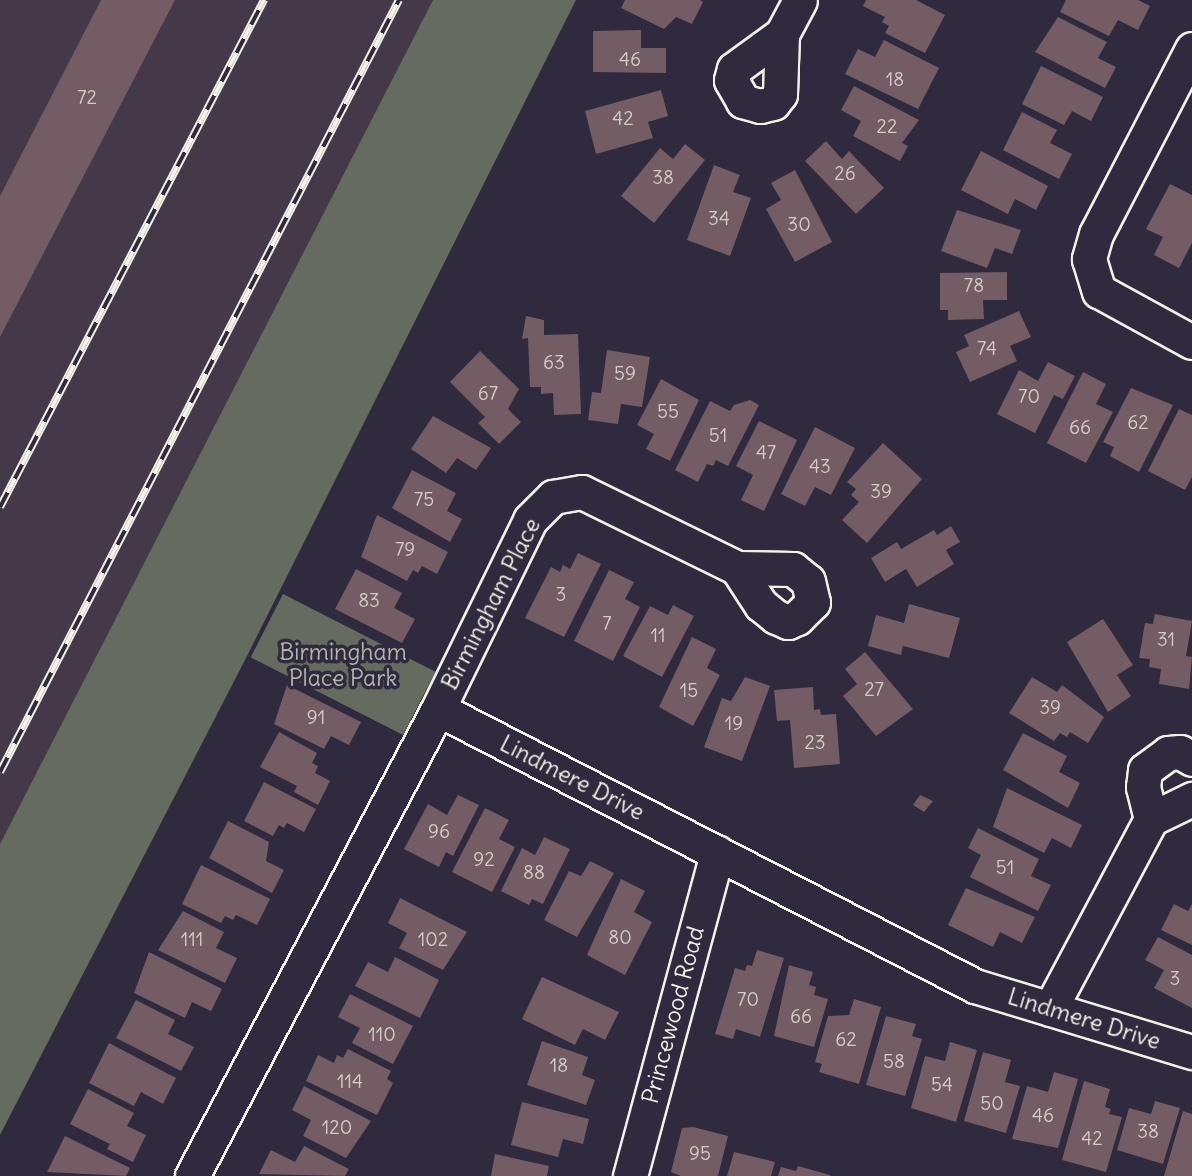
<!DOCTYPE html>
<style>
body{margin:0}
#map{position:relative;width:1192px;height:1176px;overflow:hidden;background:#2f2a3d;font-family:Delius,sans-serif}
div>[style]{position:absolute}
.built>*{inset:0;background:#433948}
.green>*{inset:0;background:#656c5f;transform-origin:0 0}
.building>*{inset:0;background:#735c63}
.roads{filter:drop-shadow(2px 0 #f4f1e8) drop-shadow(-2px 0 #f4f1e8) drop-shadow(0 2px #f4f1e8) drop-shadow(0 -2px #f4f1e8)}
.minor>*{height:33px;margin:-16.5px;padding:0 16.5px;transform-origin:16.5px;border-radius:16.5px;background:#2f2a3d}
.rail>*{height:8px;margin-top:-4px;transform-origin:0;background:repeating-linear-gradient(90deg,#2f2a3d 0 16px,#f4f1e8 0 32px);box-sizing:border-box;border-block:2px solid #f4f1e8}
span{translate:-50% -50%;white-space:nowrap;text-align:center;line-height:1.15;-webkit-text-stroke:7px #2f2a3d;paint-order:stroke}
.number-label{font-size:19px;color:#d4ccc7}
.number-label span{-webkit-text-stroke-width:0}
.street-label{font-size:23px;color:#f4f1e8}
.park-label{font-size:23px;color:#b4b5aa}
</style>
<div id="map">
<div class="built">
<i style="clip-path:polygon(0 0,433px 0,0 844px)"></i>
</div>
<div class="green">
<i style="clip-path:polygon(433px 0,576px 0,246px 658px,0 1135px,0 844px)"></i>
<i style="left:283px;top:594px;width:171px;height:71px;rotate:27deg"></i>
</div>
<div class="building">
<i style="clip-path:polygon(101px 0,175px 0,0 337px,0 196px)"></i>
<i style="clip-path:polygon(625px 0,700px 0,703px 2px,692px 24px,676px 17px,664px 29px,621px 8px)"></i>
<i style="clip-path:polygon(866px 0,916px 0,945px 15px,925px 53px,885px 33px,889px 26px,882px 22px,885px 17px,863px 6px)"></i>
<i style="clip-path:polygon(1066px 0,1138px 0,1150px 6px,1138px 30px,1118px 20px,1109px 36px,1060px 12px)"></i>
<i style="clip-path:polygon(1058px 17px,1107px 42px,1098px 58px,1116px 67px,1105px 88px,1035px 52px)"></i>
<i style="clip-path:polygon(641px 30px,641px 48px,666px 48px,666px 73px,593px 72px,593px 31px)"></i>
<i style="clip-path:polygon(884px 40px,939px 68px,918px 109px,845px 74px,858px 49px,875px 57px)"></i>
<i style="clip-path:polygon(1041px 66px,1103px 97px,1091px 121px,1072px 111px,1064px 125px,1022px 104px)"></i>
<i style="clip-path:polygon(854px 86px,919px 120px,902px 143px,908px 146px,900px 161px,853px 136px,861px 121px,841px 110px)"></i>
<i style="clip-path:polygon(661px 90px,668px 116px,648px 122px,653px 138px,596px 154px,585px 111px)"></i>
<i style="clip-path:polygon(1022px 112px,1057px 130px,1050px 143px,1072px 154px,1059px 179px,1003px 150px)"></i>
<i style="clip-path:polygon(826px 141px,842px 159px,849px 151px,884px 188px,856px 214px,805px 161px)"></i>
<i style="clip-path:polygon(685px 144px,705px 160px,654px 223px,621px 196px,660px 148px,673px 159px)"></i>
<i style="clip-path:polygon(981px 151px,1048px 186px,1036px 210px,1015px 199px,1008px 214px,961px 190px)"></i>
<i style="clip-path:polygon(714px 165px,740px 175px,733px 192px,751px 198px,730px 256px,687px 240px)"></i>
<i style="clip-path:polygon(795px 170px,832px 242px,795px 262px,766px 209px,781px 200px,771px 183px)"></i>
<i style="clip-path:polygon(1170px 184px,1192px 195px,1192px 243px,1179px 268px,1154px 255px,1163px 237px,1146px 229px)"></i>
<i style="clip-path:polygon(957px 210px,1021px 230px,1012px 254px,995px 248px,987px 268px,941px 251px)"></i>
<i style="clip-path:polygon(1007px 272px,1007px 300px,983px 300px,984px 319px,948px 320px,948px 310px,940px 310px,940px 273px)"></i>
<i style="clip-path:polygon(1019px 311px,1031px 337px,1010px 346px,1017px 361px,970px 382px,956px 352px,969px 346px,964px 335px)"></i>
<i style="clip-path:polygon(526px 316px,544px 320px,544px 335px,578px 334px,581px 414px,554px 415px,553px 393px,541px 394px,541px 387px,530px 387px,528px 338px,522px 339px)"></i>
<i style="clip-path:polygon(607px 350px,650px 357px,642px 407px,621px 404px,618px 424px,588px 420px,592px 392px,601px 393px)"></i>
<i style="clip-path:polygon(480px 351px,519px 389px,508px 409px,521px 422px,499px 444px,478px 423px,485px 417px,450px 382px)"></i>
<i style="clip-path:polygon(1048px 362px,1075px 376px,1063px 399px,1054px 395px,1035px 433px,997px 414px,1019px 370px,1038px 381px)"></i>
<i style="clip-path:polygon(1083px 372px,1106px 384px,1096px 404px,1113px 412px,1086px 463px,1047px 443px)"></i>
<i style="clip-path:polygon(661px 379px,699px 400px,670px 461px,646px 449px,654px 434px,637px 425px)"></i>
<i style="clip-path:polygon(1131px 388px,1173px 405px,1139px 472px,1110px 456px,1114px 447px,1103px 442px)"></i>
<i style="clip-path:polygon(750px 400px,759px 405px,728px 466px,716px 460px,713px 466px,707px 464px,698px 482px,675px 470px,710px 401px,730px 411px,734px 405px)"></i>
<i style="clip-path:polygon(1179px 409px,1192px 415px,1192px 477px,1185px 490px,1148px 471px)"></i>
<i style="clip-path:polygon(433px 416px,491px 448px,476px 470px,457px 458px,446px 473px,411px 449px)"></i>
<i style="clip-path:polygon(759px 421px,797px 440px,764px 511px,741px 500px,753px 475px,736px 466px)"></i>
<i style="clip-path:polygon(815px 427px,855px 448px,831px 495px,815px 487px,805px 506px,781px 494px)"></i>
<i style="clip-path:polygon(883px 443px,922px 479px,867px 543px,842px 520px,859px 502px,851px 495px,856px 489px,847px 482px)"></i>
<i style="clip-path:polygon(412px 470px,456px 493px,447px 511px,462px 519px,450px 542px,392px 508px)"></i>
<i style="clip-path:polygon(377px 515px,448px 552px,437px 574px,422px 566px,418px 573px,413px 570px,407px 581px,361px 557px)"></i>
<i style="clip-path:polygon(951px 526px,960px 542px,946px 550px,954px 564px,917px 587px,906px 569px,885px 582px,871px 558px,897px 542px,901px 549px,934px 530px,937px 535px)"></i>
<i style="clip-path:polygon(578px 553px,601px 564px,564px 637px,525px 618px,551px 567px,560px 572px,563px 565px,570px 569px)"></i>
<i style="clip-path:polygon(356px 569px,402px 593px,394px 608px,415px 619px,402px 643px,335px 609px)"></i>
<i style="clip-path:polygon(609px 570px,634px 582px,625px 599px,640px 607px,613px 661px,574px 641px)"></i>
<i style="clip-path:polygon(909px 604px,960px 618px,949px 658px,903px 646px,901px 655px,868px 646px,876px 615px,904px 623px)"></i>
<i style="clip-path:polygon(673px 605px,694px 616px,662px 677px,623px 656px,650px 606px,668px 615px)"></i>
<i style="clip-path:polygon(1155px 614px,1192px 621px,1186px 656px,1192px 657px,1189px 689px,1159px 684px,1161px 669px,1149px 667px,1150px 659px,1139px 658px,1145px 623px,1153px 624px)"></i>
<i style="clip-path:polygon(1103px 619px,1133px 665px,1117px 675px,1131px 696px,1108px 712px,1067px 642px)"></i>
<i style="clip-path:polygon(692px 637px,716px 649px,707px 668px,720px 675px,693px 726px,659px 707px)"></i>
<i style="clip-path:polygon(865px 652px,913px 709px,876px 736px,843px 696px,857px 684px,845px 669px)"></i>
<i style="clip-path:polygon(745px 677px,770px 686px,742px 761px,704px 747px,722px 698px,731px 701px)"></i>
<i style="clip-path:polygon(1032px 677px,1057px 692px,1062px 685px,1104px 717px,1088px 743px,1070px 732px,1067px 737px,1060px 733px,1054px 741px,1009px 713px)"></i>
<i style="clip-path:polygon(287px 685px,361px 722px,349px 745px,331px 736px,324px 749px,274px 724px)"></i>
<i style="clip-path:polygon(813px 687px,814px 710px,820px 709px,821px 715px,836px 714px,840px 764px,794px 768px,790px 720px,777px 721px,774px 690px)"></i>
<i style="clip-path:polygon(279px 732px,317px 753px,312px 763px,318px 766px,315px 773px,330px 781px,318px 805px,294px 792px,297px 786px,260px 767px)"></i>
<i style="clip-path:polygon(1023px 733px,1067px 756px,1059px 772px,1080px 783px,1068px 808px,1003px 770px)"></i>
<i style="clip-path:polygon(264px 782px,316px 809px,304px 832px,287px 823px,284px 828px,279px 825px,273px 836px,244px 821px)"></i>
<i style="clip-path:polygon(1007px 788px,1082px 825px,1071px 848px,1052px 838px,1044px 853px,993px 827px)"></i>
<i style="clip-path:polygon(458px 795px,479px 805px,453px 856px,446px 852px,439px 867px,404px 849px,428px 804px,447px 815px)"></i>
<i style="clip-path:polygon(920px 795px,933px 801px,924px 812px,913px 805px)"></i>
<i style="clip-path:polygon(485px 808px,509px 820px,499px 839px,515px 847px,492px 892px,452px 872px)"></i>
<i style="clip-path:polygon(228px 821px,269px 842px,266px 861px,284px 870px,272px 893px,209px 858px)"></i>
<i style="clip-path:polygon(978px 828px,1039px 859px,1031px 876px,1051px 885px,1038px 911px,970px 877px,981px 855px,968px 848px)"></i>
<i style="clip-path:polygon(544px 837px,570px 849px,543px 904px,532px 899px,529px 905px,501px 891px,522px 848px,535px 855px)"></i>
<i style="clip-path:polygon(590px 861px,614px 873px,577px 937px,544px 920px,569px 871px,581px 876px)"></i>
<i style="clip-path:polygon(201px 865px,270px 899px,257px 925px,236px 915px,233px 920px,225px 916px,221px 923px,182px 904px)"></i>
<i style="clip-path:polygon(621px 879px,645px 891px,634px 912px,652px 922px,625px 975px,587px 955px)"></i>
<i style="clip-path:polygon(966px 888px,1035px 917px,1022px 943px,1000px 932px,993px 947px,948px 925px)"></i>
<i style="clip-path:polygon(400px 898px,467px 932px,443px 970px,399px 948px,407px 933px,388px 923px)"></i>
<i style="clip-path:polygon(1174px 904px,1188px 911px,1192px 904px,1192px 945px,1161px 930px)"></i>
<i style="clip-path:polygon(183px 911px,224px 932px,216px 948px,237px 958px,225px 983px,158px 950px)"></i>
<i style="clip-path:polygon(1158px 937px,1192px 955px,1192px 1008px,1154px 988px,1164px 970px,1145px 960px)"></i>
<i style="clip-path:polygon(757px 950px,784px 958px,760px 1037px,736px 1029px,733px 1039px,715px 1034px,735px 968px,745px 971px,747px 965px,752px 966px)"></i>
<i style="clip-path:polygon(149px 952px,222px 989px,211px 1011px,192px 1002px,185px 1018px,134px 993px)"></i>
<i style="clip-path:polygon(395px 957px,439px 980px,420px 1018px,355px 986px,368px 962px,388px 972px)"></i>
<i style="clip-path:polygon(789px 965px,813px 972px,809px 985px,816px 987px,814px 995px,828px 999px,814px 1047px,774px 1036px)"></i>
<i style="clip-path:polygon(542px 977px,619px 1012px,605px 1040px,583px 1029px,575px 1045px,522px 1019px)"></i>
<i style="clip-path:polygon(350px 994px,413px 1026px,393px 1064px,352px 1043px,360px 1028px,338px 1017px)"></i>
<i style="clip-path:polygon(854px 999px,881px 1007px,859px 1084px,819px 1072px,822px 1064px,815px 1062px,828px 1016px,849px 1015px)"></i>
<i style="clip-path:polygon(136px 1000px,175px 1020px,168px 1034px,194px 1047px,181px 1071px,116px 1038px)"></i>
<i style="clip-path:polygon(886px 1016px,916px 1024px,912px 1036px,922px 1039px,905px 1096px,866px 1085px)"></i>
<i style="clip-path:polygon(542px 1041px,588px 1057px,582px 1075px,595px 1080px,586px 1105px,527px 1085px)"></i>
<i style="clip-path:polygon(950px 1042px,977px 1050px,956px 1122px,911px 1108px,925px 1056px,945px 1061px)"></i>
<i style="clip-path:polygon(109px 1043px,176px 1078px,163px 1104px,141px 1092px,134px 1106px,89px 1083px)"></i>
<i style="clip-path:polygon(348px 1049px,391px 1071px,387px 1079px,393px 1083px,377px 1115px,306px 1081px,318px 1055px,334px 1063px,337px 1055px,343px 1058px)"></i>
<i style="clip-path:polygon(983px 1052px,1011px 1060px,1005px 1082px,1020px 1086px,1006px 1133px,964px 1121px)"></i>
<i style="clip-path:polygon(1054px 1072px,1078px 1079px,1058px 1148px,1012px 1139px,1027px 1086px,1048px 1092px)"></i>
<i style="clip-path:polygon(1084px 1081px,1110px 1089px,1105px 1107px,1111px 1109px,1109px 1114px,1122px 1117px,1106px 1172px,1062px 1160px)"></i>
<i style="clip-path:polygon(304px 1086px,371px 1121px,346px 1158px,303px 1136px,311px 1120px,292px 1110px)"></i>
<i style="clip-path:polygon(88px 1089px,134px 1113px,127px 1126px,146px 1135px,133px 1162px,107px 1149px,110px 1144px,70px 1124px)"></i>
<i style="clip-path:polygon(1155px 1101px,1180px 1108px,1163px 1164px,1117px 1150px,1129px 1108px,1151px 1114px)"></i>
<i style="clip-path:polygon(522px 1102px,589px 1119px,583px 1144px,563px 1139px,558px 1157px,511px 1145px)"></i>
<i style="clip-path:polygon(1183px 1111px,1192px 1114px,1192px 1176px,1164px 1176px)"></i>
<i style="clip-path:polygon(693px 1127px,728px 1136px,718px 1176px,681px 1176px,671px 1172px,682px 1128px)"></i>
<i style="clip-path:polygon(65px 1136px,130px 1168px,126px 1176px,47px 1172px)"></i>
<i style="clip-path:polygon(304px 1146px,349px 1169px,345px 1176px,259px 1174px,271px 1150px,295px 1162px)"></i>
<i style="clip-path:polygon(734px 1152px,775px 1162px,771px 1176px,727px 1176px)"></i>
<i style="clip-path:polygon(495px 1154px,549px 1166px,547px 1176px,491px 1176px)"></i>
<i style="clip-path:polygon(798px 1166px,830px 1175px,830px 1176px,778px 1176px,781px 1167px,796px 1171px)"></i>
</div>
<div class="roads">
<div class="minor">
<i style="left:782px;top:34px;width:60px;rotate:91.9deg"></i>
<i style="left:780px;top:94px;width:11px;rotate:128deg"></i>
<i style="left:773px;top:103px;width:13px;rotate:167deg"></i>
<i style="left:760px;top:106px;width:18px;rotate:-164deg"></i>
<i style="left:743px;top:101px;width:24px;rotate:-120deg"></i>
<i style="left:731px;top:80px;width:11px;rotate:-75deg"></i>
<i style="left:734px;top:69px;width:59px;rotate:-36.1deg"></i>
<i style="left:782px;top:34px;width:38px;rotate:-62deg"></i>
<i style="left:1192px;top:49px;width:208px;rotate:117.4deg"></i>
<i style="left:1096px;top:234px;width:26px;rotate:106deg"></i>
<i style="left:1089px;top:259px;width:34px;rotate:73deg"></i>
<i style="left:1099px;top:291px;width:106px;rotate:28.7deg"></i>
<i style="left:438px;top:709px;width:210px;rotate:-64deg"></i>
<i style="left:530px;top:520px;width:33px;rotate:-45deg"></i>
<i style="left:553px;top:497px;width:29px;rotate:-10deg"></i>
<i style="left:582px;top:492px;width:173px;rotate:26.1deg"></i>
<i style="left:737px;top:568px;width:56px;rotate:1deg"></i>
<i style="left:793px;top:569px;width:19px;rotate:39deg"></i>
<i style="left:808px;top:581px;width:22px;rotate:77deg"></i>
<i style="left:813px;top:602px;width:23px;rotate:135deg"></i>
<i style="left:797px;top:618px;width:10px;rotate:156deg"></i>
<i style="left:788px;top:622px;width:13px;rotate:-157deg"></i>
<i style="left:776px;top:617px;width:19px;rotate:-141deg"></i>
<i style="left:761px;top:605px;width:44px;rotate:-123deg"></i>
<i style="left:1151px;top:819px;width:33px;rotate:-104deg"></i>
<i style="left:1143px;top:787px;width:17px;rotate:-83deg"></i>
<i style="left:1145px;top:770px;width:29px;rotate:-36deg"></i>
<i style="left:1168px;top:753px;width:12px;rotate:-5deg"></i>
<i style="left:1180px;top:752px;width:14px;rotate:30deg"></i>
<i style="left:1050px;top:1009px;width:215px;rotate:-62deg"></i>
<i style="left:1151px;top:819px;width:46px;rotate:-26deg"></i>
<i style="left:192px;top:1176px;width:528px;rotate:-62.22deg"></i>
<i style="left:438px;top:709px;width:604px;rotate:27.29deg"></i>
<i style="left:975px;top:986px;width:227px;rotate:16.9deg"></i>
<i style="left:630px;top:1176px;width:335px;rotate:-74.9deg"></i>
</div>
</div>
<div class="rail">
<i style="left:0;top:507px;width:572px;rotate:-62.49deg"></i>
<i style="left:0;top:772px;width:869px;rotate:-62.67deg"></i>
</div>
<div class="number-label">
<span style="left:630px;top:60px">46</span>
<span style="left:895px;top:80px">18</span>
<span style="left:87px;top:98px">72</span>
<span style="left:623px;top:119px">42</span>
<span style="left:887px;top:127px">22</span>
<span style="left:845px;top:174px">26</span>
<span style="left:663px;top:178px">38</span>
<span style="left:719px;top:219px">34</span>
<span style="left:799px;top:225px">30</span>
<span style="left:974px;top:286px">78</span>
<span style="left:987px;top:349px">74</span>
<span style="left:554px;top:363px">63</span>
<span style="left:625px;top:374px">59</span>
<span style="left:488px;top:394px">67</span>
<span style="left:1029px;top:397px">70</span>
<span style="left:668px;top:412px">55</span>
<span style="left:1138px;top:423px">62</span>
<span style="left:1080px;top:428px">66</span>
<span style="left:718px;top:436px">51</span>
<span style="left:766px;top:453px">47</span>
<span style="left:820px;top:467px">43</span>
<span style="left:881px;top:492px">39</span>
<span style="left:424px;top:500px">75</span>
<span style="left:405px;top:550px">79</span>
<span style="left:561px;top:595px">3</span>
<span style="left:369px;top:601px">83</span>
<span style="left:607px;top:624px">7</span>
<span style="left:658px;top:636px">11</span>
<span style="left:1166px;top:640px">31</span>
<span style="left:874px;top:690px">27</span>
<span style="left:689px;top:691px">15</span>
<span style="left:1050px;top:708px">39</span>
<span style="left:316px;top:718px">91</span>
<span style="left:734px;top:724px">19</span>
<span style="left:815px;top:743px">23</span>
<span style="left:439px;top:832px">96</span>
<span style="left:484px;top:860px">92</span>
<span style="left:1005px;top:868px">51</span>
<span style="left:534px;top:873px">88</span>
<span style="left:620px;top:938px">80</span>
<span style="left:192px;top:940px">111</span>
<span style="left:433px;top:940px">102</span>
<span style="left:1175px;top:979px">3</span>
<span style="left:748px;top:1000px">70</span>
<span style="left:801px;top:1017px">66</span>
<span style="left:382px;top:1035px">110</span>
<span style="left:846px;top:1040px">62</span>
<span style="left:894px;top:1062px">58</span>
<span style="left:559px;top:1066px">18</span>
<span style="left:350px;top:1082px">114</span>
<span style="left:942px;top:1085px">54</span>
<span style="left:992px;top:1104px">50</span>
<span style="left:1043px;top:1116px">46</span>
<span style="left:337px;top:1128px">120</span>
<span style="left:1148px;top:1132px">38</span>
<span style="left:1092px;top:1139px">42</span>
<span style="left:700px;top:1154px">95</span>
</div>
<div class="street-label">
<span style="left:491px;top:604px;rotate:-63deg">Birmingham Place</span>
<span style="left:572px;top:778px;rotate:27deg">Lindmere Drive</span>
<span style="left:673px;top:1015px;rotate:-75deg">Princewood Road</span>
<span style="left:1084px;top:1019px;rotate:17deg">Lindmere Drive</span>
</div>
<div class="park-label">
<span style="left:343px;top:665px">Birmingham<br>Place Park</span>
</div>
</div>
